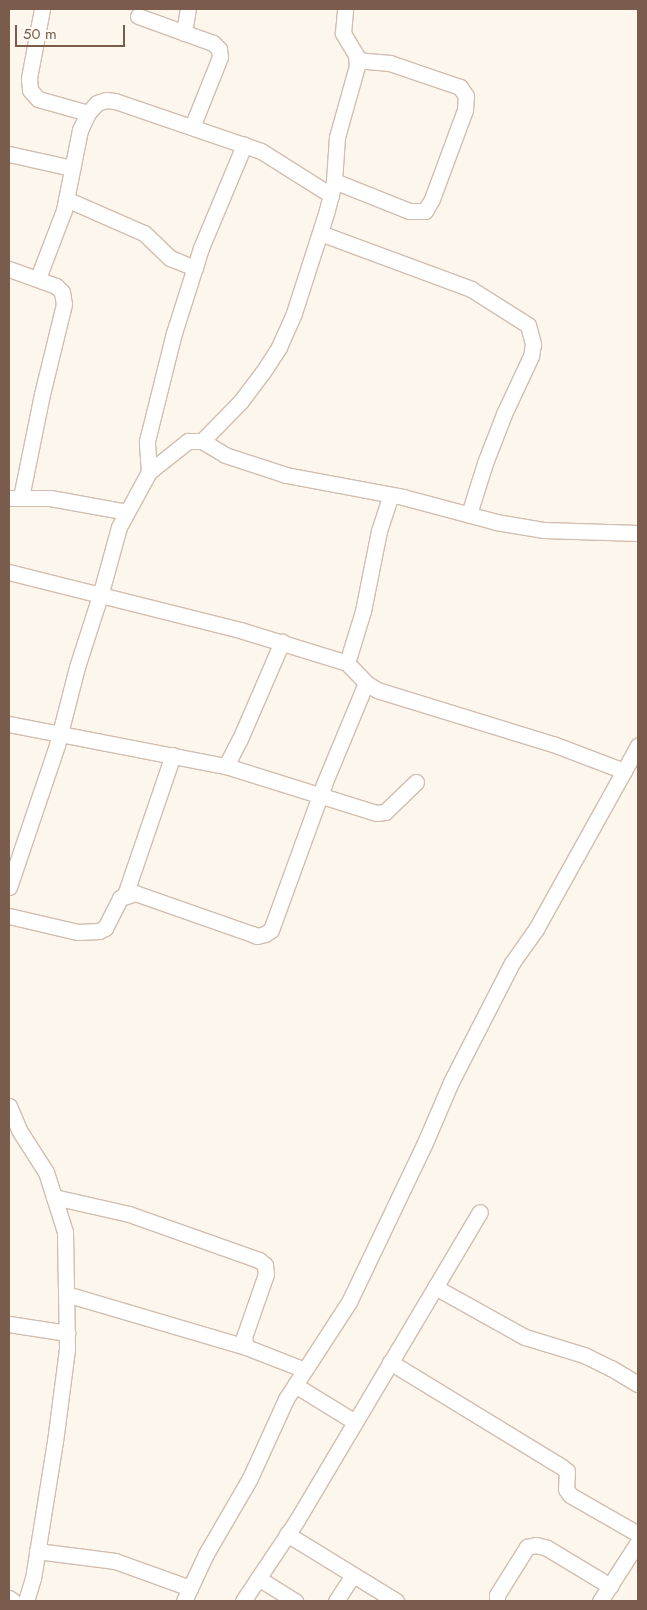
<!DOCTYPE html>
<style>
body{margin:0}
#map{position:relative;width:647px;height:1610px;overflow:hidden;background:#fdf6ec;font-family:Jost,sans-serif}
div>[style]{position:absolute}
.roads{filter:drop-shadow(1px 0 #d1beb0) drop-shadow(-1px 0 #d1beb0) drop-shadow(0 1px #d1beb0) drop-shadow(0 -1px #d1beb0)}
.minor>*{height:15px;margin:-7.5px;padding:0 7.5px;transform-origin:7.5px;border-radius:7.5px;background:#fff}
span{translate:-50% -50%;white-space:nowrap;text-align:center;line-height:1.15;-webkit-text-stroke:4px #fffaf3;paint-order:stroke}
.frame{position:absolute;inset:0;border:10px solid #7a5c4d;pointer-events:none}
.scale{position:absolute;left:15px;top:25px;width:110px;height:22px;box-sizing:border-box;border:2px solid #7a5c4d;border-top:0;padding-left:6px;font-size:15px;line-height:18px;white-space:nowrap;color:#7a5c4d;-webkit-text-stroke:4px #fffaf3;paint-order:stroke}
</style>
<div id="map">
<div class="roads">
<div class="minor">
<i style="left:42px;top:9px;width:70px;rotate:100.7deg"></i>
<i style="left:29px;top:78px;width:12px;rotate:85deg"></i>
<i style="left:30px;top:90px;width:12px;rotate:48deg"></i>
<i style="left:38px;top:99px;width:52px;rotate:15.6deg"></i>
<i style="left:138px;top:16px;width:80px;rotate:19.8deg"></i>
<i style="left:213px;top:43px;width:8px;rotate:45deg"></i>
<i style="left:219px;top:49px;width:8px;rotate:83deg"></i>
<i style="left:220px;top:57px;width:75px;rotate:111.8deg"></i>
<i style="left:184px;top:33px;width:24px;rotate:-81deg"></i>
<i style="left:9px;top:154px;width:65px;rotate:12.5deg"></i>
<i style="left:334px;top:181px;width:81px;rotate:21.8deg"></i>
<i style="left:409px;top:211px;width:16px"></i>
<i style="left:425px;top:211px;width:14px;rotate:-60deg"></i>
<i style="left:432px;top:199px;width:95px;rotate:-69.7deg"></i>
<i style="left:465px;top:110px;width:14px;rotate:-86deg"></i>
<i style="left:466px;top:96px;width:11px;rotate:-124deg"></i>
<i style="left:460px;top:87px;width:74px;rotate:-161.1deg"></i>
<i style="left:390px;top:63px;width:32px;rotate:-175deg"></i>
<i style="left:66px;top:199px;width:85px;rotate:23.6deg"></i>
<i style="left:144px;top:233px;width:36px;rotate:44deg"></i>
<i style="left:170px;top:258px;width:27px;rotate:22deg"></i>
<i style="left:320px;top:233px;width:161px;rotate:20.3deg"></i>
<i style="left:471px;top:289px;width:67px;rotate:32.3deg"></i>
<i style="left:528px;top:325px;width:20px;rotate:75deg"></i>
<i style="left:533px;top:344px;width:12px;rotate:99deg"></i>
<i style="left:531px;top:356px;width:64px;rotate:115deg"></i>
<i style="left:504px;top:414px;width:53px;rotate:111.2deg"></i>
<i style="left:485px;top:463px;width:53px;rotate:107.4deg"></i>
<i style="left:9px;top:269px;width:50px;rotate:19.9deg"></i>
<i style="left:56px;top:286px;width:8px;rotate:45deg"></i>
<i style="left:62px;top:292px;width:12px;rotate:81deg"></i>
<i style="left:64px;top:304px;width:93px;rotate:103.7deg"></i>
<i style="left:42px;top:394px;width:105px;rotate:101.5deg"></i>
<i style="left:38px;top:278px;width:73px;rotate:-69.1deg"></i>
<i style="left:64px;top:210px;width:82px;rotate:-78.7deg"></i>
<i style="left:80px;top:130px;width:19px;rotate:-65deg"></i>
<i style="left:88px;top:113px;width:13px;rotate:-48deg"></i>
<i style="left:97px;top:103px;width:9px;rotate:-18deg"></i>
<i style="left:106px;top:100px;width:9px;rotate:6deg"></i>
<i style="left:115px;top:101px;width:154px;rotate:18.9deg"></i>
<i style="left:261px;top:151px;width:83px;rotate:32.2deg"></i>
<i style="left:202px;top:441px;width:56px;rotate:-45.7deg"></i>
<i style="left:241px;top:401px;width:36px;rotate:-53deg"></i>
<i style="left:263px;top:372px;width:30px;rotate:-57deg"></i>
<i style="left:279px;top:347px;width:37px;rotate:-66deg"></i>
<i style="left:294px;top:313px;width:108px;rotate:-72.2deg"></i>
<i style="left:327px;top:210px;width:30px;rotate:-76deg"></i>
<i style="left:334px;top:181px;width:44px;rotate:-86.1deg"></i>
<i style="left:337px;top:137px;width:74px;rotate:-74.3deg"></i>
<i style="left:357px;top:66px;width:11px;rotate:-95deg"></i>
<i style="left:356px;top:55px;width:26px;rotate:-121deg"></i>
<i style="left:343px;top:33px;width:24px;rotate:-85deg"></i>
<i style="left:149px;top:472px;width:31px;rotate:-94deg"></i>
<i style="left:147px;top:441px;width:111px;rotate:-76deg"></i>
<i style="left:174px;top:333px;width:89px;rotate:-72.4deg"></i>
<i style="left:201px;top:248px;width:112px;rotate:-67.3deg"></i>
<i style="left:9px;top:498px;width:41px"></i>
<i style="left:50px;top:498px;width:78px;rotate:10.3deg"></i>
<i style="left:9px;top:572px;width:238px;rotate:14.1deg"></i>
<i style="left:240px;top:630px;width:112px;rotate:17.1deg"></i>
<i style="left:347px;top:663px;width:54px;rotate:-72.9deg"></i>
<i style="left:363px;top:611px;width:82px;rotate:-78.7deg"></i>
<i style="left:379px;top:531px;width:38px;rotate:-72deg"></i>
<i style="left:347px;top:663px;width:28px;rotate:46deg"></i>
<i style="left:366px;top:683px;width:13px;rotate:32deg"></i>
<i style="left:377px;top:690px;width:184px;rotate:17.1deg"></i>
<i style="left:553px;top:744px;width:76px;rotate:20.8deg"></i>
<i style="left:9px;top:724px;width:221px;rotate:11deg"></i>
<i style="left:226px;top:766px;width:157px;rotate:17.4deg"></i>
<i style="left:376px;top:813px;width:9px;rotate:-6deg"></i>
<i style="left:385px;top:812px;width:43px;rotate:-44.1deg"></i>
<i style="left:226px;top:766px;width:30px;rotate:-63deg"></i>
<i style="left:240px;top:739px;width:106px;rotate:-66.6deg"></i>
<i style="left:9px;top:887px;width:150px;rotate:-71.3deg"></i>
<i style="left:57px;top:745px;width:81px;rotate:-75.6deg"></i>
<i style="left:77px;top:667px;width:75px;rotate:-72.1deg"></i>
<i style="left:100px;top:596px;width:72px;rotate:-74.6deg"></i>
<i style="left:119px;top:527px;width:63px;rotate:-61.4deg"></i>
<i style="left:149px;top:472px;width:50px;rotate:-38.5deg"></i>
<i style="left:188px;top:441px;width:14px"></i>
<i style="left:202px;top:441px;width:27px;rotate:31deg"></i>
<i style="left:225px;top:455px;width:64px;rotate:18.2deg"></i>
<i style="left:286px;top:475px;width:119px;rotate:10.6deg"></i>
<i style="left:403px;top:497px;width:96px;rotate:15deg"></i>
<i style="left:496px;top:522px;width:49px;rotate:9.5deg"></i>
<i style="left:544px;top:530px;width:94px;rotate:1.8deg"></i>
<i style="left:125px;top:895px;width:148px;rotate:-71.1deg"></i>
<i style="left:9px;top:916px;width:71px;rotate:13.1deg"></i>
<i style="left:78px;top:932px;width:21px;rotate:-3deg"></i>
<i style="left:99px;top:931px;width:7px;rotate:-27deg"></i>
<i style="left:105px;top:928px;width:34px;rotate:-63deg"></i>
<i style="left:120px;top:898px;width:16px;rotate:-18deg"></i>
<i style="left:135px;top:893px;width:124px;rotate:19.3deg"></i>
<i style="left:252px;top:934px;width:5px;rotate:22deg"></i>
<i style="left:257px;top:936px;width:8px;rotate:-14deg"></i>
<i style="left:265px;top:934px;width:7px;rotate:-34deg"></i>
<i style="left:271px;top:930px;width:155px;rotate:-70deg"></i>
<i style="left:324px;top:784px;width:109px;rotate:-67.4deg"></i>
<i style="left:9px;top:1106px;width:26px;rotate:67deg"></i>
<i style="left:19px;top:1130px;width:50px;rotate:57.3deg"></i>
<i style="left:46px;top:1172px;width:63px;rotate:72.4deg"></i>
<i style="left:65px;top:1232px;width:117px;rotate:89deg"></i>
<i style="left:67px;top:1349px;width:93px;rotate:97.4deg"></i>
<i style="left:55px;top:1441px;width:139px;rotate:99.1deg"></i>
<i style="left:33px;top:1578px;width:24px;rotate:107deg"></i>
<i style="left:54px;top:1197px;width:77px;rotate:12.8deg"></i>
<i style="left:129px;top:1214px;width:138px;rotate:19.5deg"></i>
<i style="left:259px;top:1260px;width:8px;rotate:40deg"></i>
<i style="left:265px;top:1265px;width:9px;rotate:84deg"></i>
<i style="left:266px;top:1274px;width:67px;rotate:109.2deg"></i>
<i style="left:244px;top:1337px;width:10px;rotate:79deg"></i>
<i style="left:246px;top:1347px;width:63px;rotate:21.3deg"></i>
<i style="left:435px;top:1287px;width:103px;rotate:29.1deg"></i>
<i style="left:525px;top:1337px;width:62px;rotate:17deg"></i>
<i style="left:584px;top:1355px;width:30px;rotate:26deg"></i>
<i style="left:611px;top:1368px;width:31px;rotate:31deg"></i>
<i style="left:66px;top:1294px;width:188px;rotate:16.4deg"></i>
<i style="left:9px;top:1324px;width:59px;rotate:8.8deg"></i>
<i style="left:390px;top:1362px;width:202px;rotate:31.4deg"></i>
<i style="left:562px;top:1467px;width:6px;rotate:39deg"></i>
<i style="left:567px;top:1471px;width:18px;rotate:93deg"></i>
<i style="left:566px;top:1489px;width:7px;rotate:56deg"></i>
<i style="left:570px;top:1495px;width:78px;rotate:29.8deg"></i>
<i style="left:295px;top:1385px;width:70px;rotate:31.7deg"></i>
<i style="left:287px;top:1534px;width:128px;rotate:31.6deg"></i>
<i style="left:37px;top:1551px;width:79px;rotate:7.3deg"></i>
<i style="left:115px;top:1561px;width:80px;rotate:19.8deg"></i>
<i style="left:258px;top:1578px;width:44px;rotate:31.9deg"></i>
<i style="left:9px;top:1598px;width:5px;rotate:37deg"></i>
<i style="left:184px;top:1601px;width:52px;rotate:-64.9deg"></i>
<i style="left:206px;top:1554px;width:88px;rotate:-59.9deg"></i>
<i style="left:250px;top:1478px;width:87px;rotate:-65.5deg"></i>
<i style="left:286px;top:1399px;width:116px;rotate:-57deg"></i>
<i style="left:349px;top:1302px;width:174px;rotate:-64.5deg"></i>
<i style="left:424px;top:1145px;width:69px;rotate:-66.8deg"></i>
<i style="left:451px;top:1082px;width:134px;rotate:-62.9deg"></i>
<i style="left:512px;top:963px;width:42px;rotate:-54.8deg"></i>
<i style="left:536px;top:929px;width:210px;rotate:-60.9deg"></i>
<i style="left:243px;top:1601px;width:97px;rotate:-56.3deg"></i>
<i style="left:297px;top:1520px;width:358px;rotate:-59.3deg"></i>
<i style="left:336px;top:1601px;width:31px;rotate:-57deg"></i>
<i style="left:497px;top:1601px;width:6px;rotate:-90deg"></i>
<i style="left:497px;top:1595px;width:57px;rotate:-58deg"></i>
<i style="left:527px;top:1547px;width:9px;rotate:-13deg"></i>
<i style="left:536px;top:1545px;width:11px;rotate:15deg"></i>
<i style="left:547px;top:1548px;width:74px;rotate:31.1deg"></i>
<i style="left:600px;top:1601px;width:70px;rotate:-57.2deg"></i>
</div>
</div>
<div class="frame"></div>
<div class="scale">50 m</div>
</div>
